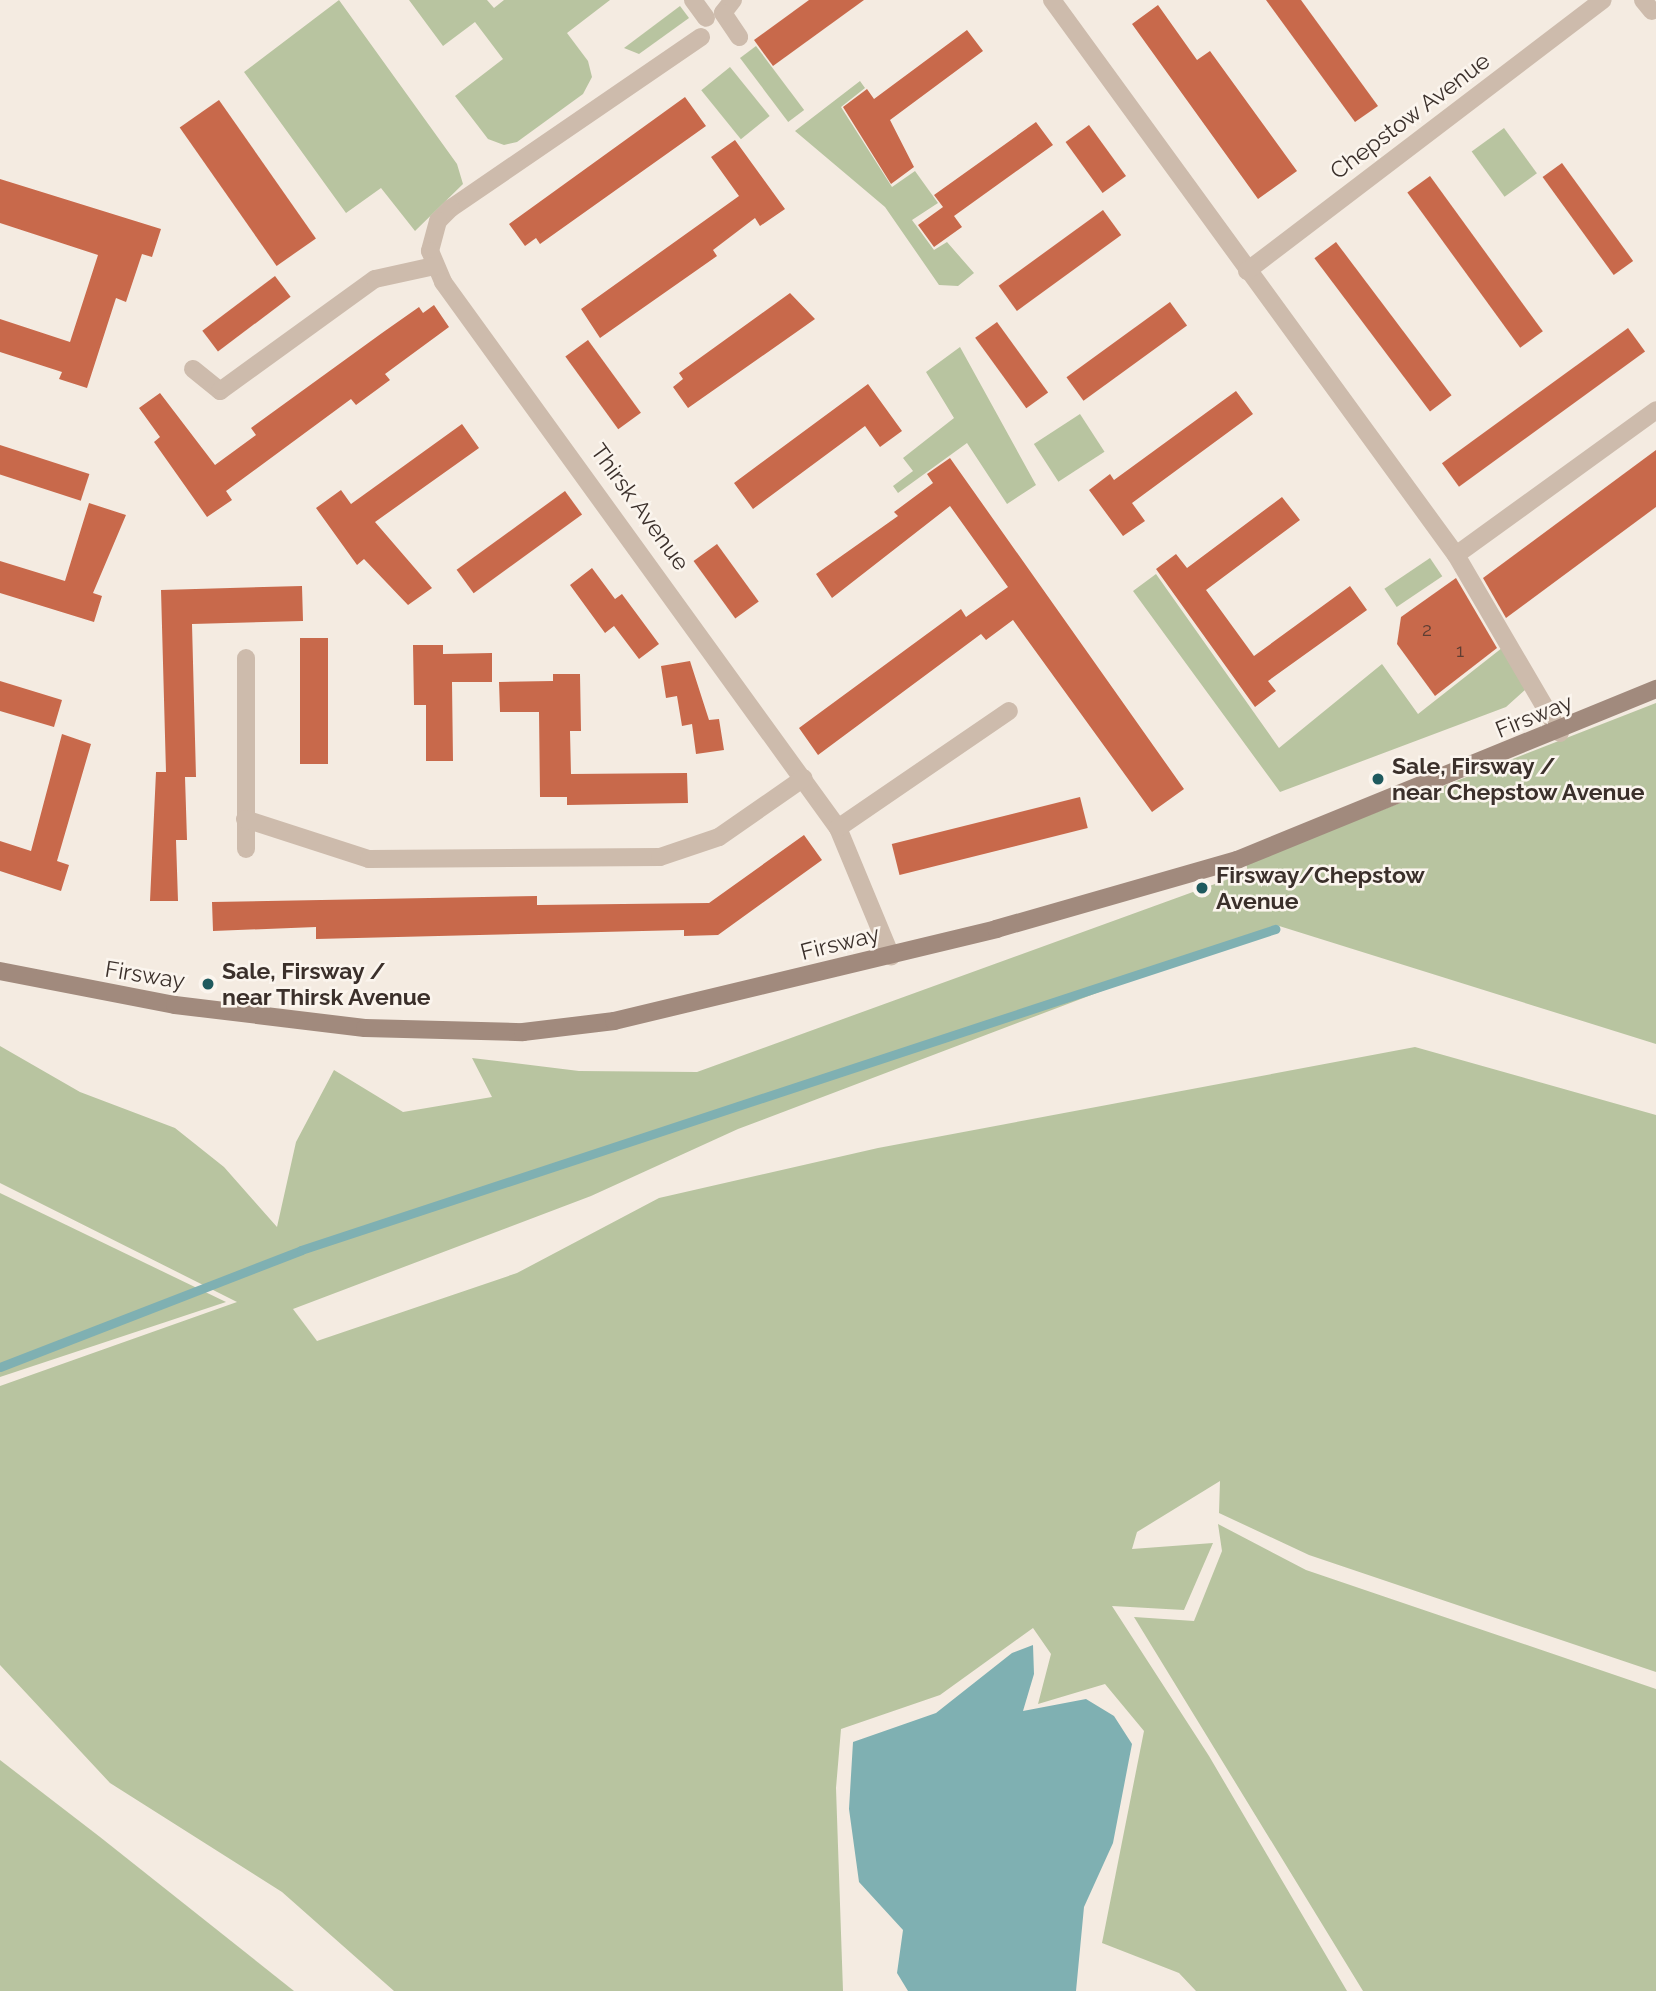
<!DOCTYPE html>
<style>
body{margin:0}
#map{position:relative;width:1656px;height:1991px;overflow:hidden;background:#f4ebe1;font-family:Raleway,sans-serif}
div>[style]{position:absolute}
.green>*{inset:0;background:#b8c4a0;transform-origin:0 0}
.water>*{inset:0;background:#7fb0b2}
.stream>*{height:9px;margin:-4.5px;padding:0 4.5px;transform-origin:4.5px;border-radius:4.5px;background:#7fb0b2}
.building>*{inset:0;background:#c8694b;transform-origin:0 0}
.street>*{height:18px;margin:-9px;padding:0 9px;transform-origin:9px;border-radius:9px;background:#cdbbac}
.secondary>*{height:18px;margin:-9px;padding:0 9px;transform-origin:9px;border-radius:9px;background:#a18a7d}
.dots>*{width:19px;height:19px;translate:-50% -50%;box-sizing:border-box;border:4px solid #fbf5ee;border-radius:50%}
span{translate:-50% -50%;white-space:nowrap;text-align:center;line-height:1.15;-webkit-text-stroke:5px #fbf5ee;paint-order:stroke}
.number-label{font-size:19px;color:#5e3e33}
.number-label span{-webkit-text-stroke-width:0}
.street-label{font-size:23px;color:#3b302b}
.poi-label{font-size:23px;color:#3b302b;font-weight:700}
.left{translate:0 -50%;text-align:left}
</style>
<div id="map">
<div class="green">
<i style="clip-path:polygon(339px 0,457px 164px,463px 184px,415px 231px,381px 188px,346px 213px,244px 72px)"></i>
<i style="clip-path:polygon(409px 0,487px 0,494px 8px,504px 0,610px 0,567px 33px,588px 61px,592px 77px,583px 94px,517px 142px,504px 145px,488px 139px,455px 96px,503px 59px,475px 22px,443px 46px)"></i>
<i style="clip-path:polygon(680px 6px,689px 18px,639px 54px,624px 48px)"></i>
<i style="left:756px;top:46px;width:80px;height:20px;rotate:53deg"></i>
<i style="left:730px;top:67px;width:63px;height:37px;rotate:51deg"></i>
<i style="clip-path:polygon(860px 81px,865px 88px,841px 107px,892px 187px,915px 171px,938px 203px,912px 220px,934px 250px,947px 242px,974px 273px,958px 286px,939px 285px,885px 207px,795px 131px)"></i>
<i style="left:1504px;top:128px;width:56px;height:40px;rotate:54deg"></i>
<i style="clip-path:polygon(960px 347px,1036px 485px,1007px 504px,967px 443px,898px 493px,893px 486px,913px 471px,903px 458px,954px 418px,926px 372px)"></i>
<i style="left:1080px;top:414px;width:45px;height:55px;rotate:57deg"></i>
<i style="left:1430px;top:558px;width:22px;height:55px;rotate:56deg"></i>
<i style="clip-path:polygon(1156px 574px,1279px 748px,1382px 664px,1418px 714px,1507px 644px,1526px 689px,1506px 707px,1280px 792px,1133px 591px)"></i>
<i style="clip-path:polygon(1656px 703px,1656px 1044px,1276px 925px,738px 1129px,591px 1196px,293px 1309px,317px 1341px,517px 1273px,659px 1198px,878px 1148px,1415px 1047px,1656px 1115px,1656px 1672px,1309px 1555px,1219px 1513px,1220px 1481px,1137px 1532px,1132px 1549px,1213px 1543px,1184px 1610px,1112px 1606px,1209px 1756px,1347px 1991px,1196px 1991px,1179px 1973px,1102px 1943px,1144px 1731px,1105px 1684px,1038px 1704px,1051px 1654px,1033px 1628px,940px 1695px,841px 1729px,836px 1788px,843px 1991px,394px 1991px,282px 1892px,110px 1783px,0 1665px,0 1386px,237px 1302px,0 1183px,0 1046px,80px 1092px,175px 1128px,224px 1167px,277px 1227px,296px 1142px,334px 1070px,403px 1112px,492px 1097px,472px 1058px,579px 1071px,697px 1072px,1248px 872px,1246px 863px)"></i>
<i style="clip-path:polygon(0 1193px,226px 1302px,0 1377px)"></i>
<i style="clip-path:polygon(1218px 1524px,1306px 1570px,1656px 1689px,1656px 1991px,1363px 1991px,1134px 1617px,1194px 1621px,1222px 1551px)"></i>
<i style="clip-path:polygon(0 1760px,100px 1837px,294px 1991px,0 1991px)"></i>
</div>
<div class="water">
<i style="clip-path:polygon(1033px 1645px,1034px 1674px,1023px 1711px,1086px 1699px,1114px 1716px,1132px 1744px,1113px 1843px,1084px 1907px,1076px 1991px,908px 1991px,897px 1973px,903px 1930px,859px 1882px,849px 1809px,853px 1742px,936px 1713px,1012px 1653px)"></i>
</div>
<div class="stream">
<i style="left:0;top:1367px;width:323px;rotate:-21.2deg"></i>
<i style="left:301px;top:1250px;width:1026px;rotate:-18.24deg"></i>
</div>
<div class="building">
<i style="clip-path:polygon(809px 0,864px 0,773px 66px,754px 40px)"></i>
<i style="clip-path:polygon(1266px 0,1301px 0,1378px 106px,1355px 122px)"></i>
<i style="clip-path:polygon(1158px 5px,1197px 60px,1210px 51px,1297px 171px,1258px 199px,1132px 24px)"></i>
<i style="clip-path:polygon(967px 30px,983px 51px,890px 120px,914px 167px,891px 184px,843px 107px,867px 89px,874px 99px)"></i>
<i style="clip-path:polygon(685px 97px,706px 126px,540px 244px,536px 238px,525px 246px,509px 224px)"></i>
<i style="left:219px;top:100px;width:169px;height:48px;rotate:55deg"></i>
<i style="clip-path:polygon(1036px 122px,1053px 145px,954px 216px,962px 227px,934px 247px,918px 225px,943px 207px,934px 195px)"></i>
<i style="left:1089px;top:125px;width:63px;height:29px;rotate:54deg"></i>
<i style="clip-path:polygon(735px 140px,785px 209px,760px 226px,755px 218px,713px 250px,717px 256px,600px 338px,581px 309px,739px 196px,711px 157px)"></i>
<i style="left:1562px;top:163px;width:121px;height:24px;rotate:54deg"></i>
<i style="left:1430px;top:176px;width:192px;height:28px;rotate:54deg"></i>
<i style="clip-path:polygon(0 179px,161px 229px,152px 257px,142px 254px,126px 302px,116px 298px,87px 388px,59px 379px,62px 372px,0 352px,0 319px,70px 342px,98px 255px,0 223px)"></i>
<i style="left:1103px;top:210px;width:31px;height:129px;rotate:54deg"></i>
<i style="left:1336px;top:242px;width:192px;height:27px;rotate:53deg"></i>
<i style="left:275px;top:276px;width:26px;height:91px;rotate:53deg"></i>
<i style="clip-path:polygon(790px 293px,815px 319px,688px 408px,673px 387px,683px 379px,679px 373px)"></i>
<i style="left:1170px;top:302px;width:29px;height:128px;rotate:54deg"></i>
<i style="clip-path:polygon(434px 305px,449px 327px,385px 374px,390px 380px,356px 405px,351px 399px,226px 491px,232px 500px,207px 517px,154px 442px,160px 437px,139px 408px,160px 393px,215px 465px,256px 435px,251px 428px,382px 333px,419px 307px,423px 313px)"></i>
<i style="left:997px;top:322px;width:87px;height:27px;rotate:54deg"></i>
<i style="left:1628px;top:328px;width:29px;height:230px;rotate:54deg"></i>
<i style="left:588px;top:340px;width:90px;height:28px;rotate:54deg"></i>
<i style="clip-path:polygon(868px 384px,902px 431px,880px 447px,865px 426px,753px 509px,734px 483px)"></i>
<i style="clip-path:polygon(1236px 391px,1253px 414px,1132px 503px,1145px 521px,1123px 536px,1089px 490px,1110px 474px,1114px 480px)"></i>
<i style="clip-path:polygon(462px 424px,479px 448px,375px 522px,432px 588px,408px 605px,364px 559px,357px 565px,316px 508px,341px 490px,351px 504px)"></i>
<i style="left:0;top:445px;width:94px;height:28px;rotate:18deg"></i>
<i style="clip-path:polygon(1656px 450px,1656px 507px,1506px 618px,1483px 578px)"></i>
<i style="clip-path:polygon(950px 458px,1184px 789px,1152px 812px,1013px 620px,986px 640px,981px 634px,818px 755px,799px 728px,961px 609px,966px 617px,1008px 587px,950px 506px,832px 598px,816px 574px,898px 516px,894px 512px,933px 483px,927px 474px)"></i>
<i style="left:565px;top:491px;width:29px;height:134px;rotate:54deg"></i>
<i style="clip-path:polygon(1282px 497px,1300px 520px,1206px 590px,1254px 656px,1350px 586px,1367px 610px,1268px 681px,1276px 691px,1255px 707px,1156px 569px,1176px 554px,1187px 568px)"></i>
<i style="clip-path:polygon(89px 503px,126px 515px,93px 593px,102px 596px,94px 622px,0 593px,0 561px,65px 581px)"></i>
<i style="left:717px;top:544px;width:71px;height:29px;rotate:54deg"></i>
<i style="clip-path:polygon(592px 568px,615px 599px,622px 594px,659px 644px,639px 659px,614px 626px,605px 633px,570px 585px)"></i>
<i style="clip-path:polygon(1456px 578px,1497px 648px,1435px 696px,1397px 644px,1401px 617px)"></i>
<i style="clip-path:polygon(302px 586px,303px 621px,192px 624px,196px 777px,185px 777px,187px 840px,176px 840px,178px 901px,150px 901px,156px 772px,166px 772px,161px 590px)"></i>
<i style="left:300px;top:638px;width:28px;height:126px"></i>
<i style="clip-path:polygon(413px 645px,443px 645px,443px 654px,492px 653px,492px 682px,452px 682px,453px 761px,426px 761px,426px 705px,414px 705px)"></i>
<i style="clip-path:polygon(690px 661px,709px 720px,719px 719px,724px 750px,696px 754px,692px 724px,682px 726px,677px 696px,666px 698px,661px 666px)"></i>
<i style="clip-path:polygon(553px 674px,580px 674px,581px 731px,570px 731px,571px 774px,687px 773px,688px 803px,567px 805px,567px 797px,540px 797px,539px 712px,500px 712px,499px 682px,553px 681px)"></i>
<i style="clip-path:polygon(0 681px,62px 700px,54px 727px,0 711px)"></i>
<i style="clip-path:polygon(62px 734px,91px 744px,57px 861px,69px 865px,61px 891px,0 871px,0 841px,31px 851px)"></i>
<i style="left:1080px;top:797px;width:32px;height:194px;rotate:76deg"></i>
<i style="clip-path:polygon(804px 835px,822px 860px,718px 935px,684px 936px,684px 930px,316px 939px,316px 927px,213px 931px,212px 902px,537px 896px,537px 905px,709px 903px)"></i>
</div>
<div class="street">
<i style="left:693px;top:0;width:22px;rotate:54deg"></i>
<i style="left:733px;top:0;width:16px;rotate:128deg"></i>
<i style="left:723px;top:13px;width:29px;rotate:56deg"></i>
<i style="left:1052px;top:0;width:686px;rotate:53.95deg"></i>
<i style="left:1456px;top:555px;width:206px;rotate:59.7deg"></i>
<i style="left:1643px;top:0;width:14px;rotate:51deg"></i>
<i style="left:701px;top:37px;width:303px;rotate:145.6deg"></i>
<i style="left:451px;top:208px;width:18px;rotate:135deg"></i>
<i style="left:438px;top:221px;width:31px;rotate:105deg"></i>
<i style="left:430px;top:251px;width:34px;rotate:67deg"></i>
<i style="left:443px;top:282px;width:674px;rotate:54.12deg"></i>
<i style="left:838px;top:828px;width:139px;rotate:67.5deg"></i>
<i style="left:1247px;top:271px;width:447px;rotate:-37.3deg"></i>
<i style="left:193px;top:369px;width:35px;rotate:39deg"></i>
<i style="left:220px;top:391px;width:191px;rotate:-35.9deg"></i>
<i style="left:375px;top:279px;width:60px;rotate:-12.4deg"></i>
<i style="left:1456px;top:555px;width:247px;rotate:-35.9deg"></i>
<i style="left:246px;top:658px;width:191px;rotate:90deg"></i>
<i style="left:245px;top:819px;width:130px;rotate:17.9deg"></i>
<i style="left:369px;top:859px;width:291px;rotate:-0.4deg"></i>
<i style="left:660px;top:857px;width:62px;rotate:-18.7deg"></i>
<i style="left:719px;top:837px;width:103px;rotate:-34.8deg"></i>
<i style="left:838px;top:828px;width:207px;rotate:-34.4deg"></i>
</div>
<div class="secondary">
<i style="left:0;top:971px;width:178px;rotate:11deg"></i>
<i style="left:175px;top:1005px;width:191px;rotate:6.9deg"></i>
<i style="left:365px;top:1028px;width:158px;rotate:1.5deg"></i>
<i style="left:523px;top:1032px;width:92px;rotate:-6.9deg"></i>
<i style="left:614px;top:1021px;width:393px;rotate:-13.5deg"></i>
<i style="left:996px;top:929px;width:251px;rotate:-16deg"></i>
<i style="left:1237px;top:860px;width:453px;rotate:-22.2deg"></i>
</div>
<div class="dots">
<i style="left:1378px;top:779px;background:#1f5a5e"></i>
<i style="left:1202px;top:888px;background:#1f5a5e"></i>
<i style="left:208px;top:984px;background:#1f5a5e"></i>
</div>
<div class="number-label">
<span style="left:1427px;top:630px">2</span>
<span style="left:1460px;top:651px">1</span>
</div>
<div class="street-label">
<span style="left:1410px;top:116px;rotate:-37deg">Chepstow Avenue</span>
<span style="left:640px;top:507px;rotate:54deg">Thirsk Avenue</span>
<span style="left:1534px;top:716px;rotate:-22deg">Firsway</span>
<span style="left:840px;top:943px;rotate:-14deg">Firsway</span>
<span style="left:145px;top:975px;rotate:9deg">Firsway</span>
</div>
<div class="poi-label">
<span class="left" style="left:1392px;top:779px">Sale, Firsway /<br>near Chepstow Avenue</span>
<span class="left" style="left:1216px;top:888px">Firsway/Chepstow<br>Avenue</span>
<span class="left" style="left:222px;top:984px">Sale, Firsway /<br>near Thirsk Avenue</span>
</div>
</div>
